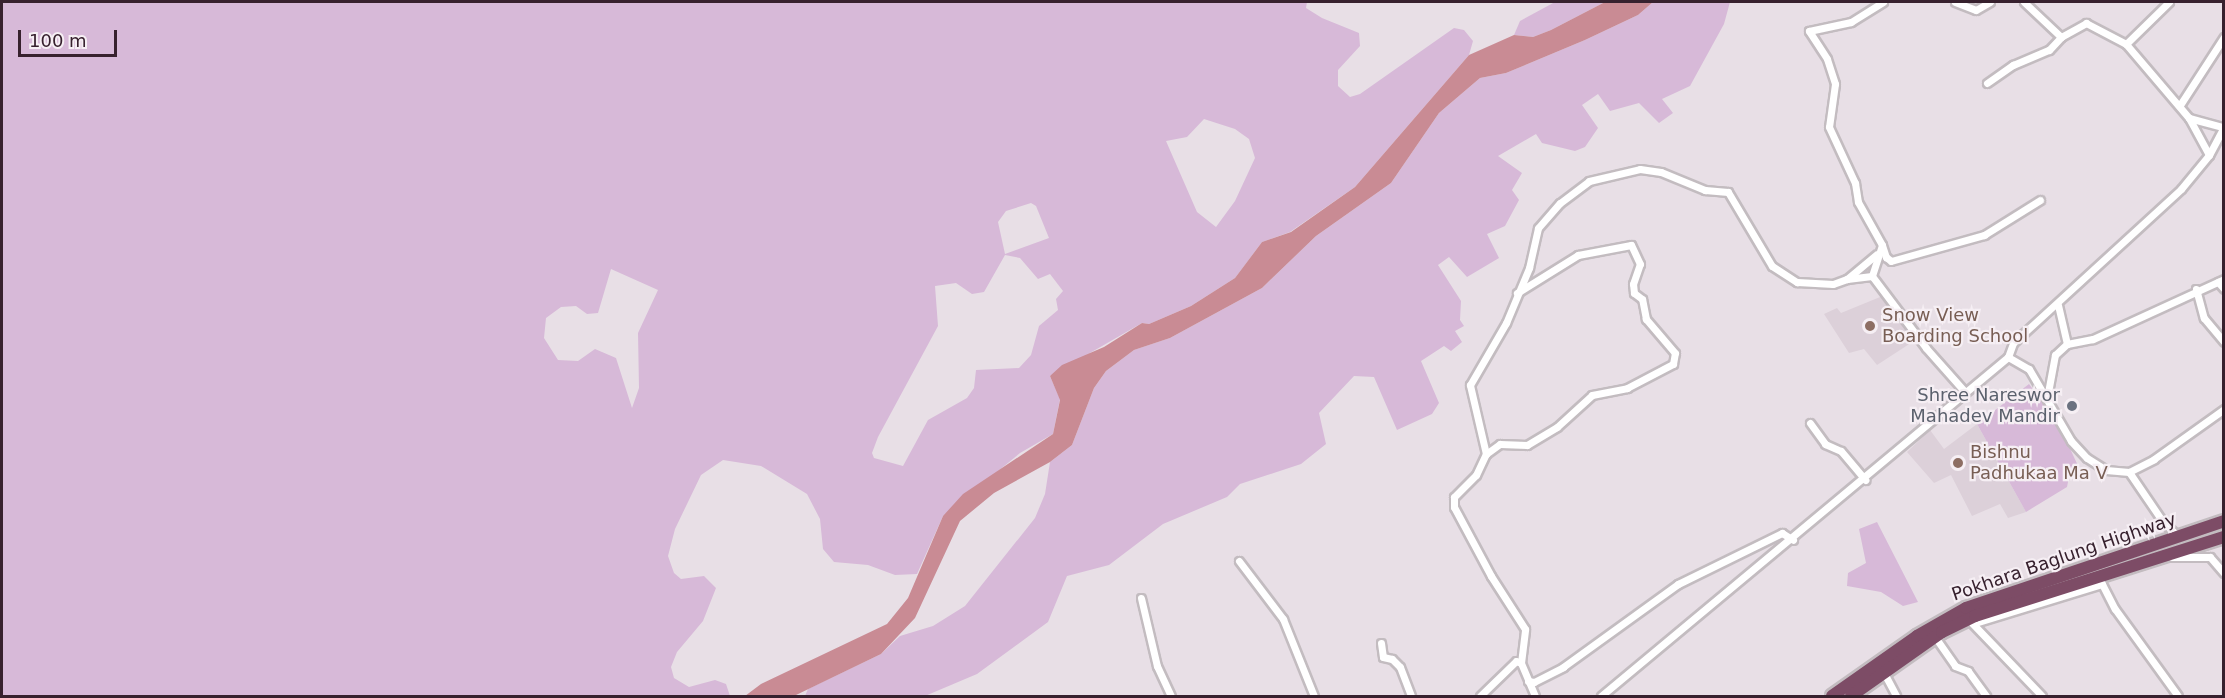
<!DOCTYPE html>
<style>
body{margin:0}
#map{position:relative;width:2225px;height:698px;overflow:hidden;background:#e8dfe6;font-family:"DejaVu Sans",sans-serif}
div>[style]{position:absolute}
.built>*{inset:0;background:#dcd0d9}
.green>*{inset:0;background:#d7b9d8}
.water>*{inset:0;background:#c98b94}
.roads{filter:drop-shadow(2px 0 #c3bcc0) drop-shadow(-2px 0 #c3bcc0) drop-shadow(0 2px #c3bcc0) drop-shadow(0 -2px #c3bcc0)}
.minor>*{height:7px;margin:-3.5px;padding:0 3.5px;transform-origin:3.5px;border-radius:3.5px;background:#fff}
.trunk>*{height:12px;margin:-6px;padding:0 6px;transform-origin:6px;border-radius:6px;background:#7d4c66}
.dots>*{width:16px;height:16px;translate:-50% -50%;box-sizing:border-box;border:3px solid #f6eff4;border-radius:50%}
span{translate:-50% -50%;white-space:nowrap;text-align:center;line-height:1.15;-webkit-text-stroke:4.5px #f6eff4;paint-order:stroke}
.education-label{font-size:18px;color:#785e54}
.left{translate:0 -50%;text-align:left}
.worship-label{font-size:18px;color:#5b616d}
.right{translate:-100% -50%;text-align:right}
.street-label{font-size:18px;color:#37212e}
.frame{position:absolute;inset:0;border:3px solid #37212e;pointer-events:none}
.scale{position:absolute;left:18px;top:30px;width:99px;height:27px;box-sizing:border-box;border:3px solid #37212e;border-top:0;padding-left:8px;font-size:18px;line-height:21px;white-space:nowrap;color:#37212e;-webkit-text-stroke:4px #f6eff4;paint-order:stroke}
</style>
<div id="map">
<div class="built">
<i style="clip-path:polygon(1885px 295px,1917px 339px,1877px 365px,1864px 349px,1849px 353px,1824px 314px,1837px 308px,1841px 313px)"></i>
<i style="clip-path:polygon(1977px 424px,2026px 512px,2008px 518px,2000px 504px,1972px 516px,1951px 475px,1934px 483px,1907px 452px,1930px 430px,1944px 449px)"></i>
</div>
<div class="green">
<i style="clip-path:polygon(evenodd,2px 2px,1307px 2px,1306px 8px,1322px 18px,1359px 33px,1360px 46px,1338px 70px,1338px 86px,1350px 97px,1360px 94px,1454px 28px,1464px 30px,1473px 41px,1469px 55px,1355px 187px,1290px 232px,1262px 242px,1235px 278px,1191px 306px,1149px 324px,1142px 323px,1050px 376px,1060px 399px,1053px 434px,1020px 453px,943px 516px,917px 574px,895px 575px,868px 565px,834px 562px,823px 549px,820px 519px,807px 494px,761px 466px,723px 460px,701px 475px,675px 529px,668px 556px,674px 573px,681px 579px,704px 576px,716px 588px,703px 621px,677px 652px,671px 667px,674px 678px,689px 687px,715px 680px,726px 684px,730px 696px,2px 696px,2px 2px,1204px 119px,1235px 129px,1249px 139px,1255px 158px,1235px 201px,1216px 227px,1197px 212px,1166px 141px,1187px 137px,1204px 119px,2px 2px,1031px 203px,1036px 206px,1049px 238px,1005px 254px,998px 222px,1006px 211px,1031px 203px,2px 2px,1005px 255px,1020px 258px,1038px 279px,1050px 274px,1063px 291px,1056px 299px,1058px 310px,1039px 326px,1031px 355px,1019px 368px,976px 370px,974px 388px,967px 398px,928px 420px,903px 466px,874px 458px,872px 453px,878px 437px,938px 326px,935px 286px,956px 283px,972px 294px,984px 292px,1005px 255px,2px 2px,611px 269px,658px 290px,638px 333px,639px 388px,632px 408px,616px 358px,595px 349px,578px 361px,558px 360px,544px 338px,546px 318px,561px 307px,576px 306px,587px 314px,598px 313px,611px 269px)"></i>
<i style="clip-path:polygon(1555px 2px,1605px 2px,1551px 30px,1533px 37px,1514px 35px,1520px 21px)"></i>
<i style="clip-path:polygon(1653px 2px,1730px 2px,1724px 24px,1690px 86px,1662px 99px,1673px 113px,1659px 123px,1639px 103px,1610px 111px,1598px 94px,1582px 105px,1598px 128px,1585px 147px,1575px 151px,1542px 143px,1536px 134px,1498px 156px,1522px 173px,1512px 190px,1519px 200px,1505px 226px,1487px 234px,1499px 258px,1467px 277px,1449px 257px,1438px 265px,1461px 301px,1460px 320px,1464px 326px,1455px 331px,1462px 342px,1451px 351px,1444px 346px,1421px 361px,1439px 403px,1432px 414px,1397px 430px,1374px 377px,1354px 376px,1319px 413px,1326px 444px,1301px 464px,1240px 484px,1227px 497px,1163px 524px,1109px 565px,1067px 576px,1048px 622px,977px 674px,925px 696px,805px 696px,808px 689px,881px 654px,900px 636px,933px 626px,965px 606px,1035px 518px,1045px 494px,1050px 462px,1072px 445px,1094px 388px,1106px 371px,1134px 350px,1170px 338px,1262px 288px,1316px 236px,1391px 183px,1439px 113px,1480px 78px,1506px 73px,1585px 40px,1638px 15px)"></i>
<i style="clip-path:polygon(2029px 384px,2059px 425px,2080px 470px,2069px 477px,2067px 487px,2026px 512px,1977px 424px)"></i>
<i style="clip-path:polygon(1877px 522px,1918px 602px,1903px 606px,1881px 592px,1847px 586px,1848px 573px,1866px 563px,1859px 529px)"></i>
<i style="clip-path:polygon(2223px 527px,2223px 531px,2211px 536px,1924px 639px,1838px 696px,1963px 613px)"></i>
</div>
<div class="water">
<i style="clip-path:polygon(1605px 2px,1653px 2px,1638px 15px,1585px 40px,1506px 73px,1480px 78px,1439px 113px,1391px 183px,1316px 236px,1262px 288px,1170px 338px,1134px 350px,1106px 371px,1094px 388px,1072px 445px,1050px 462px,994px 493px,960px 521px,915px 618px,881px 654px,794px 696px,745px 696px,761px 684px,887px 624px,908px 598px,943px 516px,963px 494px,1053px 434px,1060px 400px,1050px 376px,1062px 365px,1104px 347px,1142px 323px,1149px 324px,1191px 306px,1235px 278px,1262px 242px,1291px 232px,1355px 187px,1469px 55px,1514px 35px,1533px 37px,1551px 30px)"></i>
</div>
<div class="roads">
<div class="minor">
<i style="left:1883px;top:2px;width:38px;rotate:148deg"></i>
<i style="left:1851px;top:22px;width:43px;rotate:167.9deg"></i>
<i style="left:1809px;top:31px;width:33px;rotate:57deg"></i>
<i style="left:1827px;top:59px;width:26px;rotate:72deg"></i>
<i style="left:1835px;top:84px;width:43px;rotate:97.9deg"></i>
<i style="left:1829px;top:127px;width:62px;rotate:65.1deg"></i>
<i style="left:1855px;top:183px;width:19px;rotate:81deg"></i>
<i style="left:1858px;top:202px;width:49px;rotate:60.8deg"></i>
<i style="left:1882px;top:245px;width:33px;rotate:108deg"></i>
<i style="left:1872px;top:276px;width:90px;rotate:53.1deg"></i>
<i style="left:1926px;top:348px;width:59px;rotate:48.4deg"></i>
<i style="left:1955px;top:2px;width:22px;rotate:21deg"></i>
<i style="left:1976px;top:10px;width:16px;rotate:-30deg"></i>
<i style="left:2024px;top:2px;width:51px;rotate:43.4deg"></i>
<i style="left:2061px;top:37px;width:29px;rotate:-29deg"></i>
<i style="left:2086px;top:23px;width:45px;rotate:27.7deg"></i>
<i style="left:2126px;top:44px;width:97px;rotate:49.6deg"></i>
<i style="left:2189px;top:118px;width:35px;rotate:15deg"></i>
<i style="left:2126px;top:44px;width:60px;rotate:-44.3deg"></i>
<i style="left:1987px;top:83px;width:32px;rotate:-35deg"></i>
<i style="left:2013px;top:65px;width:39px;rotate:-23deg"></i>
<i style="left:2049px;top:50px;width:18px;rotate:-47deg"></i>
<i style="left:2180px;top:105px;width:81px;rotate:-57.1deg"></i>
<i style="left:2189px;top:118px;width:42px;rotate:61.6deg"></i>
<i style="left:1882px;top:245px;width:13px;rotate:72deg"></i>
<i style="left:1886px;top:257px;width:6px;rotate:39deg"></i>
<i style="left:1891px;top:261px;width:97px;rotate:-15.6deg"></i>
<i style="left:1984px;top:235px;width:66px;rotate:-32deg"></i>
<i style="left:1847px;top:279px;width:25px;rotate:-7deg"></i>
<i style="left:2218px;top:282px;width:9px;rotate:49deg"></i>
<i style="left:2196px;top:289px;width:30px;rotate:75deg"></i>
<i style="left:2204px;top:318px;width:31px;rotate:50deg"></i>
<i style="left:2058px;top:305px;width:40px;rotate:77deg"></i>
<i style="left:2008px;top:357px;width:24px;rotate:30deg"></i>
<i style="left:2029px;top:369px;width:83px;rotate:59.7deg"></i>
<i style="left:2071px;top:441px;width:23px;rotate:47deg"></i>
<i style="left:2087px;top:458px;width:22px;rotate:32deg"></i>
<i style="left:2106px;top:470px;width:23px;rotate:5deg"></i>
<i style="left:2129px;top:472px;width:60px;rotate:55.8deg"></i>
<i style="left:2163px;top:522px;width:22px;rotate:43deg"></i>
<i style="left:2047px;top:398px;width:44px;rotate:-79.5deg"></i>
<i style="left:2055px;top:355px;width:16px;rotate:-43deg"></i>
<i style="left:2067px;top:344px;width:26px;rotate:-11deg"></i>
<i style="left:2093px;top:339px;width:144px;rotate:-24.6deg"></i>
<i style="left:1810px;top:423px;width:26px;rotate:54deg"></i>
<i style="left:1825px;top:444px;width:17px;rotate:24deg"></i>
<i style="left:1841px;top:451px;width:38px;rotate:50deg"></i>
<i style="left:1486px;top:454px;width:17px;rotate:-36deg"></i>
<i style="left:1500px;top:444px;width:27px;rotate:2deg"></i>
<i style="left:1527px;top:445px;width:35px;rotate:-31deg"></i>
<i style="left:1557px;top:427px;width:47px;rotate:-42.4deg"></i>
<i style="left:1592px;top:395px;width:36px;rotate:-11deg"></i>
<i style="left:1627px;top:388px;width:52px;rotate:-27.6deg"></i>
<i style="left:1673px;top:364px;width:11px;rotate:-80deg"></i>
<i style="left:1675px;top:353px;width:45px;rotate:-130.5deg"></i>
<i style="left:1646px;top:319px;width:20px;rotate:-101deg"></i>
<i style="left:1642px;top:299px;width:10px;rotate:-143deg"></i>
<i style="left:1634px;top:293px;width:9px;rotate:-96deg"></i>
<i style="left:1633px;top:284px;width:21px;rotate:-71deg"></i>
<i style="left:1640px;top:264px;width:21px;rotate:-115deg"></i>
<i style="left:1631px;top:245px;width:54px;rotate:169.3deg"></i>
<i style="left:1578px;top:255px;width:72px;rotate:148.1deg"></i>
<i style="left:2129px;top:472px;width:28px;rotate:-27deg"></i>
<i style="left:2154px;top:459px;width:86px;rotate:-35.5deg"></i>
<i style="left:2172px;top:557px;width:38px"></i>
<i style="left:2210px;top:557px;width:21px;rotate:49deg"></i>
<i style="left:1239px;top:561px;width:73px;rotate:52.8deg"></i>
<i style="left:1283px;top:619px;width:83px;rotate:68.1deg"></i>
<i style="left:1141px;top:598px;width:70px;rotate:76.8deg"></i>
<i style="left:1157px;top:666px;width:33px;rotate:65deg"></i>
<i style="left:1972px;top:623px;width:101px;rotate:46.2deg"></i>
<i style="left:1975px;top:623px;width:133px;rotate:-17.1deg"></i>
<i style="left:2102px;top:584px;width:28px;rotate:63deg"></i>
<i style="left:2115px;top:609px;width:107px;rotate:54.1deg"></i>
<i style="left:1935px;top:637px;width:35px;rotate:55deg"></i>
<i style="left:1955px;top:666px;width:14px;rotate:21deg"></i>
<i style="left:1968px;top:671px;width:31px;rotate:54deg"></i>
<i style="left:1381px;top:643px;width:14px;rotate:82deg"></i>
<i style="left:1383px;top:657px;width:9px;rotate:13deg"></i>
<i style="left:1392px;top:659px;width:11px;rotate:45deg"></i>
<i style="left:1400px;top:667px;width:31px;rotate:69deg"></i>
<i style="left:1884px;top:673px;width:26px;rotate:62deg"></i>
<i style="left:1528px;top:681px;width:6px;rotate:9deg"></i>
<i style="left:1534px;top:682px;width:33px;rotate:-27deg"></i>
<i style="left:1563px;top:667px;width:142px;rotate:-35.8deg"></i>
<i style="left:1678px;top:584px;width:116px;rotate:-26.1deg"></i>
<i style="left:1782px;top:533px;width:13px;rotate:32deg"></i>
<i style="left:1480px;top:696px;width:50px;rotate:-44.2deg"></i>
<i style="left:1516px;top:661px;width:5px;rotate:22deg"></i>
<i style="left:1535px;top:696px;width:36px;rotate:-113deg"></i>
<i style="left:1521px;top:663px;width:34px;rotate:-83deg"></i>
<i style="left:1525px;top:629px;width:63px;rotate:-122.7deg"></i>
<i style="left:1491px;top:576px;width:78px;rotate:-118.2deg"></i>
<i style="left:1454px;top:507px;width:10px;rotate:-90deg"></i>
<i style="left:1454px;top:497px;width:31px;rotate:-45deg"></i>
<i style="left:1476px;top:475px;width:23px;rotate:-65deg"></i>
<i style="left:1486px;top:454px;width:71px;rotate:-103.1deg"></i>
<i style="left:1470px;top:385px;width:72px;rotate:-59.9deg"></i>
<i style="left:1506px;top:323px;width:60px;rotate:-67.3deg"></i>
<i style="left:1529px;top:268px;width:41px;rotate:-77.3deg"></i>
<i style="left:1538px;top:228px;width:33px;rotate:-49deg"></i>
<i style="left:1560px;top:203px;width:36px;rotate:-37deg"></i>
<i style="left:1589px;top:181px;width:52px;rotate:-13.2deg"></i>
<i style="left:1640px;top:169px;width:21px;rotate:8deg"></i>
<i style="left:1661px;top:172px;width:48px;rotate:22.2deg"></i>
<i style="left:1705px;top:190px;width:23px;rotate:5deg"></i>
<i style="left:1728px;top:192px;width:86px;rotate:59.3deg"></i>
<i style="left:1772px;top:266px;width:30px;rotate:33deg"></i>
<i style="left:1797px;top:282px;width:36px;rotate:3deg"></i>
<i style="left:1833px;top:284px;width:15px;rotate:-20deg"></i>
<i style="left:1847px;top:279px;width:38px;rotate:-40deg"></i>
<i style="left:1601px;top:696px;width:530px;rotate:-39.79deg"></i>
<i style="left:2008px;top:357px;width:15px;rotate:-70deg"></i>
<i style="left:2013px;top:343px;width:228px;rotate:-42.5deg"></i>
<i style="left:2181px;top:189px;width:44px;rotate:-50.5deg"></i>
<i style="left:2209px;top:155px;width:32px;rotate:-62deg"></i>
</div>
<div class="trunk">
<i style="left:1832px;top:696px;width:104px;rotate:-35.2deg"></i>
<i style="left:1917px;top:636px;width:56px;rotate:-29.7deg"></i>
<i style="left:1966px;top:608px;width:272px;rotate:-18.6deg"></i>
<i style="left:1851px;top:696px;width:111px;rotate:-35.1deg"></i>
<i style="left:1942px;top:632px;width:37px;rotate:-26deg"></i>
<i style="left:1975px;top:616px;width:261px;rotate:-17.6deg"></i>
</div>
</div>
<div class="dots">
<i style="left:1870px;top:326px;background:#8d6e63"></i>
<i style="left:2072px;top:406px;background:#6b7280"></i>
<i style="left:1958px;top:463px;background:#8d6e63"></i>
</div>
<div class="education-label">
<span class="left" style="left:1882px;top:326px">Snow View<br>Boarding School</span>
<span class="left" style="left:1970px;top:463px">Bishnu<br>Padhukaa Ma V</span>
</div>
<div class="worship-label">
<span class="right" style="left:2060px;top:406px">Shree Nareswor<br>Mahadev Mandir</span>
</div>
<div class="street-label">
<span style="left:2064px;top:557px;rotate:-19deg">Pokhara Baglung Highway</span>
</div>
<div class="frame"></div>
<div class="scale">100 m</div>
</div>
